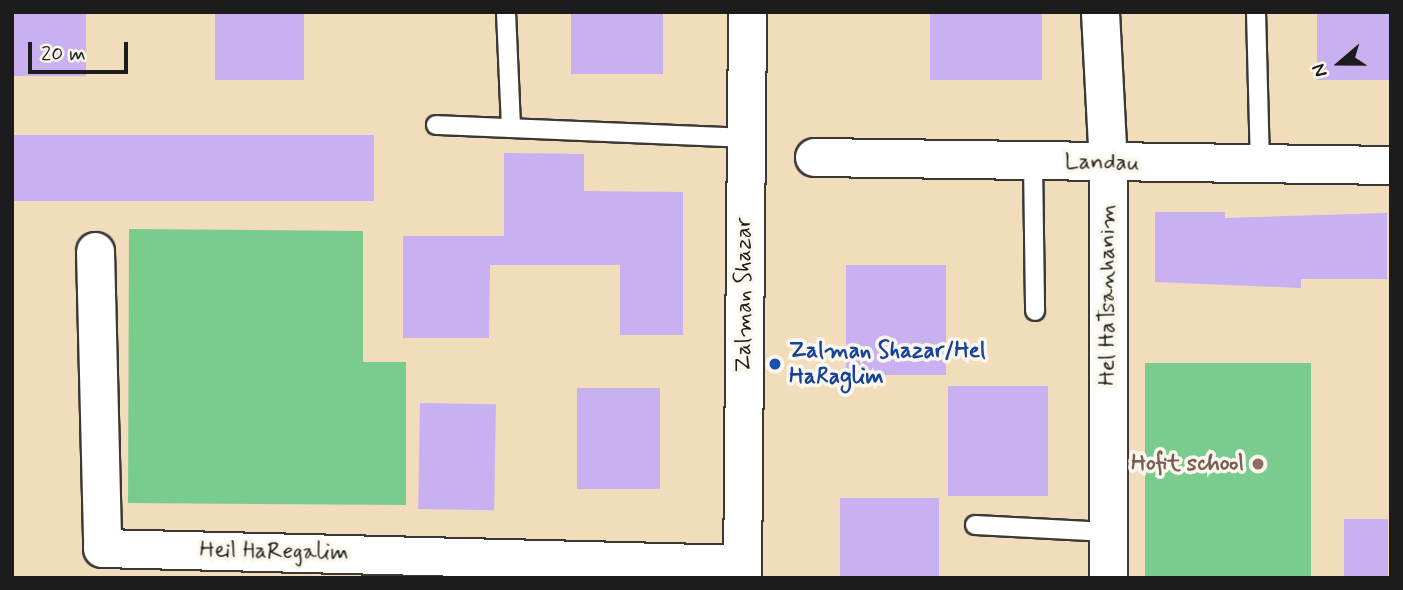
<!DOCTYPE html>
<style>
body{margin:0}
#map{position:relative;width:1403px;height:590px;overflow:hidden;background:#f1dcbc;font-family:Mynerve,sans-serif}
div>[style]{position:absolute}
.green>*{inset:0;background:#7acc8e;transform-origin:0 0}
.building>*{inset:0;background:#c9b0f1;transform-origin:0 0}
.roads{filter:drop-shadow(2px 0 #3c3934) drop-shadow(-2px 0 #3c3934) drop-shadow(0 2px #3c3934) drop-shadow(0 -2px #3c3934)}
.service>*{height:18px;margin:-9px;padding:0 9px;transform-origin:9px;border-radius:9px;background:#fff}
.minor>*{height:37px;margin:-18.5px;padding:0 18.5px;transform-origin:18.5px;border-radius:18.5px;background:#fff}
.dots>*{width:19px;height:19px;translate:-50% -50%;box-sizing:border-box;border:4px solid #fbf7ec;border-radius:50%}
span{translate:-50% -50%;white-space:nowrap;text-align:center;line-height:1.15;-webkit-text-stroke:7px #fbf7ec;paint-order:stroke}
.street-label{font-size:23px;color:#1c1c1c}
.transit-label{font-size:23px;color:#164399;font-weight:700}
.left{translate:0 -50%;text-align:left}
.education-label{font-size:23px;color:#785e54;font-weight:700}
.right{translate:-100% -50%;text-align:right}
.frame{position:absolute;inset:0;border:14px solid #1c1c1c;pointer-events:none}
.north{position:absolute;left:1305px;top:28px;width:70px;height:70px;-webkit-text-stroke:5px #fbf7ec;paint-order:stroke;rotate:250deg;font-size:19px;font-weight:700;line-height:28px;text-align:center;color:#1c1c1c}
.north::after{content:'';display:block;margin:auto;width:24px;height:32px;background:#1c1c1c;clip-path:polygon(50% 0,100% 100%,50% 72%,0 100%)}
.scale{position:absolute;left:28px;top:42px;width:100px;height:32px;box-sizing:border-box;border:4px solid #1c1c1c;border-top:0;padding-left:9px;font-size:21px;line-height:24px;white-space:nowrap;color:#1c1c1c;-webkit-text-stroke:5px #fbf7ec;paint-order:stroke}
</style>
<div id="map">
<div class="green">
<i style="clip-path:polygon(129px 229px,363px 231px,363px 362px,406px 362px,406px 505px,128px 503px)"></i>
<i style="left:1145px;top:363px;width:166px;height:215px"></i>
</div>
<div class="building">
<i style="left:12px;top:12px;width:74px;height:64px"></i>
<i style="left:215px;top:12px;width:89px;height:68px"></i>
<i style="left:571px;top:12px;width:92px;height:62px"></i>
<i style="left:930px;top:12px;width:112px;height:68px"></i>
<i style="left:1317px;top:12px;width:74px;height:68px"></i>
<i style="left:12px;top:135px;width:362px;height:66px"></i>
<i style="clip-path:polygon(504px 153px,584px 154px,584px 191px,683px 192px,683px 335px,620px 335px,620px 265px,490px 265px,489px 338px,403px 338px,403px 236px,504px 236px)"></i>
<i style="clip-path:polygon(1155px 212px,1225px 212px,1225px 218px,1387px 213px,1387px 279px,1301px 279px,1301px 288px,1155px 282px)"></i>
<i style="left:846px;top:265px;width:100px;height:110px"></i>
<i style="left:948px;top:386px;width:100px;height:110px"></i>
<i style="left:577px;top:388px;width:83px;height:101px"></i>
<i style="left:420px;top:403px;width:76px;height:106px;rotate:1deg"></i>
<i style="left:840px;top:498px;width:99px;height:80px"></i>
<i style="left:1388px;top:519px;width:59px;height:44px;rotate:90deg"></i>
</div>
<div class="roads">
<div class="service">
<i style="left:506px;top:12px;width:116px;rotate:87.5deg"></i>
<i style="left:1256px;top:12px;width:152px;rotate:88.5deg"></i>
<i style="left:436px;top:125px;width:310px;rotate:2.4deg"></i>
<i style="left:1033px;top:162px;width:149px;rotate:89.2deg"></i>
<i style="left:975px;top:525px;width:133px;rotate:3deg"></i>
</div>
<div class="minor">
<i style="left:1100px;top:12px;width:151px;rotate:87deg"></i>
<i style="left:1108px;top:163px;width:415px;rotate:90deg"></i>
<i style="left:814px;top:157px;width:577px;rotate:0.79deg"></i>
<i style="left:95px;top:251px;width:297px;rotate:88.6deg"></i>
<i style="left:102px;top:548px;width:640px;rotate:1.43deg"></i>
<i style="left:742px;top:578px;width:566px;rotate:-89.49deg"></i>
</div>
</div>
<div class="dots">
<i style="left:775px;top:364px;background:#1a4fb4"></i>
<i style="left:1258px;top:464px;background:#8d6e63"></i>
</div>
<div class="street-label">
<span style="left:1102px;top:163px;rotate:1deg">Landau</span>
<span style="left:744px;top:295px;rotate:-90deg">Zalman Shazar</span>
<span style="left:1108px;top:295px;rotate:-90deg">Hel HaTsanhanim</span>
<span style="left:274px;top:552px;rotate:1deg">Heil HaRegalim</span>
</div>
<div class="transit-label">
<span class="left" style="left:789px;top:364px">Zalman Shazar/Hel<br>HaRaglim</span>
</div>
<div class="education-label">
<span class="right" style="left:1244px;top:464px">Hofit school</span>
</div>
<div class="frame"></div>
<div class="north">N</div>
<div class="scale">20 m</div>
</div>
